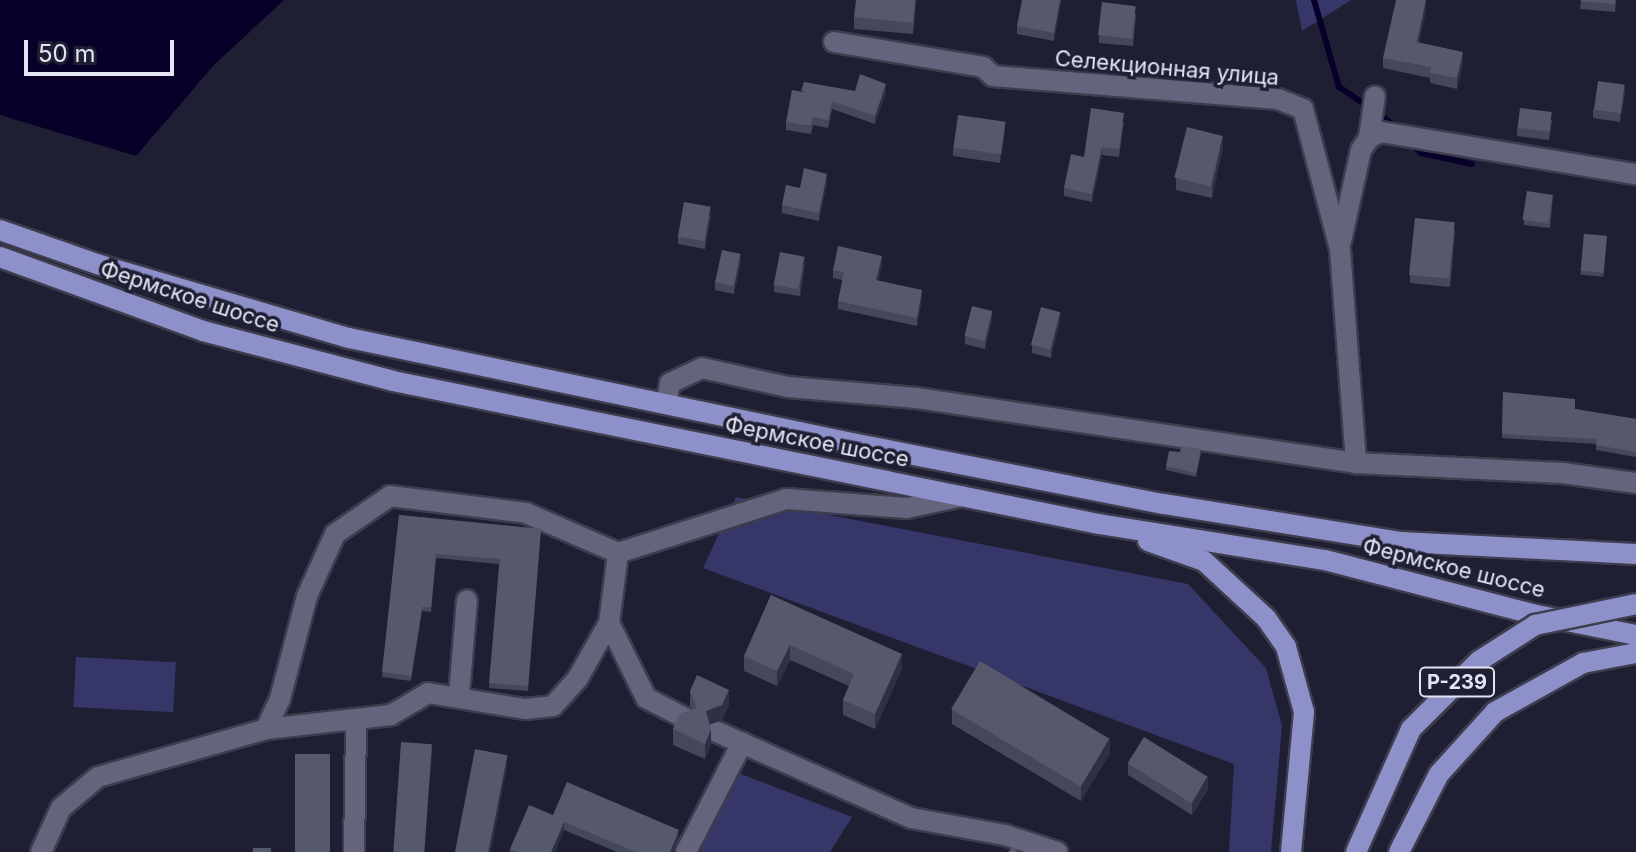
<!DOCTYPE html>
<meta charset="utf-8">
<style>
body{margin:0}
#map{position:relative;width:1636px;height:852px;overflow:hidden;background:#1e1f33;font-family:Inter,sans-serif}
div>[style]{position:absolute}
.green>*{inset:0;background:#373669;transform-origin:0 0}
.water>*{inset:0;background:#080029}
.stream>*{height:6px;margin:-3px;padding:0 3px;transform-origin:3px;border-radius:3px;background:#080029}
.roads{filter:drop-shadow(2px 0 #3d3d4e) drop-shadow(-2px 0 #3d3d4e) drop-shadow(0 2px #3d3d4e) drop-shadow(0 -2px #3d3d4e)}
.minor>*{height:20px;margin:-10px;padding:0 10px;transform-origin:10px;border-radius:10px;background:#64657d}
.major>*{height:20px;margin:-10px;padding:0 10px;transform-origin:10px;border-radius:10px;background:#8e90c9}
.bridges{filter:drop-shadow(2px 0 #3d3d4e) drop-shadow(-2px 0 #3d3d4e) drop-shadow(0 2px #3d3d4e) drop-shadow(0 -2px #3d3d4e)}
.major-bridge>*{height:20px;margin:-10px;padding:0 10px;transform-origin:10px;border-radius:10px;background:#8e90c9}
.wall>*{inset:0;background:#45475b;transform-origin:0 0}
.shaded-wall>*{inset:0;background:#2e3044}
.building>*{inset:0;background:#56586c;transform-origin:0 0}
span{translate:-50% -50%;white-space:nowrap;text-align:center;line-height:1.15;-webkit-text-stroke:7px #1e1f33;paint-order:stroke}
.shield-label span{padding:2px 6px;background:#1e1f33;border:2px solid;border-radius:6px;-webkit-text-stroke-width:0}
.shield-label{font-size:20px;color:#e3e4f2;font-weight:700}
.street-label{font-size:22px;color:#e3e4f2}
.scale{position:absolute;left:24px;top:40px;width:150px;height:36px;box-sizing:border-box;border:4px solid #e3e4f2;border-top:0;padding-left:10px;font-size:24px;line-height:28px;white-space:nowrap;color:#e3e4f2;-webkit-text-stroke:6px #1e1f33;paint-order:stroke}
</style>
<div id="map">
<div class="green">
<i style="clip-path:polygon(1296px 0,1351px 0,1302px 31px)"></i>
<i style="clip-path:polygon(736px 497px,1188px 584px,1266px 668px,1282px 726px,1271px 852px,1229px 852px,1234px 764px,703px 568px)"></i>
<i style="left:76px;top:657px;width:100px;height:50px;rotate:3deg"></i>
<i style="clip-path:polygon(736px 772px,852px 817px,830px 852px,681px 852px)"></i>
</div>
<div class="water">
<i style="clip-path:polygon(0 0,284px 0,214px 65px,136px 156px,0 115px)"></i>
</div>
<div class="stream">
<i style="left:1314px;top:0;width:91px;rotate:74deg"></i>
<i style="left:1339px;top:87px;width:29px;rotate:34deg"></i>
<i style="left:1383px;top:117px;width:16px;rotate:38deg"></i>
<i style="left:1412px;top:144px;width:13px;rotate:45deg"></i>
<i style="left:1421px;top:153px;width:52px;rotate:12.2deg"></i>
</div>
<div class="roads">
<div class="minor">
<i style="left:834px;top:42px;width:151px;rotate:9.5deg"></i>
<i style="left:983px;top:67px;width:13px;rotate:42deg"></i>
<i style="left:993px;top:76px;width:286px;rotate:4.6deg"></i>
<i style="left:1278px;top:99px;width:27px;rotate:22deg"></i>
<i style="left:1303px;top:109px;width:145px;rotate:75.2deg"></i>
<i style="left:1340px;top:249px;width:215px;rotate:85.7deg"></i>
<i style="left:1369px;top:138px;width:42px;rotate:-81.9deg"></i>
<i style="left:1341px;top:241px;width:93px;rotate:-77.6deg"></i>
<i style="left:1361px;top:150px;width:14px;rotate:-56deg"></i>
<i style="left:1369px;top:138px;width:13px;rotate:-27deg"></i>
<i style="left:1381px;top:132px;width:258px;rotate:9.4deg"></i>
<i style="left:666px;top:404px;width:21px;rotate:-79deg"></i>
<i style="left:670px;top:383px;width:35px;rotate:-25deg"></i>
<i style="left:702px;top:368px;width:88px;rotate:12.5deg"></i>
<i style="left:788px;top:387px;width:129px;rotate:4.9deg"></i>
<i style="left:917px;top:398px;width:444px;rotate:8.4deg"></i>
<i style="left:1356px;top:463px;width:207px;rotate:2.8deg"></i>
<i style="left:1563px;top:473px;width:74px;rotate:7.8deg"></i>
<i style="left:618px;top:553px;width:71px;rotate:97.3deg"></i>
<i style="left:609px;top:623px;width:84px;rotate:63.7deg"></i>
<i style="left:646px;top:698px;width:44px;rotate:27.1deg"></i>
<i style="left:459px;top:695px;width:95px;rotate:-85.2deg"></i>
<i style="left:266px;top:729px;width:126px;rotate:-6.4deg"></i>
<i style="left:391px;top:715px;width:43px;rotate:-30.7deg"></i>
<i style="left:428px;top:693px;width:98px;rotate:9.4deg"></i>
<i style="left:525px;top:709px;width:28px;rotate:-6deg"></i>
<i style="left:553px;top:706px;width:38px;rotate:-48deg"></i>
<i style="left:578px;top:678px;width:63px;rotate:-60.6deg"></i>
<i style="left:717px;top:732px;width:212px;rotate:23.9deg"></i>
<i style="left:911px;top:818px;width:96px;rotate:10.3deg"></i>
<i style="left:1005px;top:835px;width:55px;rotate:18.1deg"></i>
<i style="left:41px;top:852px;width:48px;rotate:-65.6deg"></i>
<i style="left:61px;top:808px;width:48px;rotate:-40deg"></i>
<i style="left:98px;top:777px;width:175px;rotate:-15.9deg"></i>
<i style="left:266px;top:729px;width:33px;rotate:-65deg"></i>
<i style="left:280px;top:699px;width:106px;rotate:-75.3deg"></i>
<i style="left:307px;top:596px;width:68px;rotate:-65.7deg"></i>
<i style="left:335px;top:534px;width:67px;rotate:-34.6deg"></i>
<i style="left:390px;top:496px;width:137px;rotate:7.1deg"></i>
<i style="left:526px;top:513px;width:100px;rotate:23.5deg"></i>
<i style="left:618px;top:553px;width:176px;rotate:-17.8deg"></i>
<i style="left:786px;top:499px;width:121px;rotate:4.3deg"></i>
<i style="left:907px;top:508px;width:57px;rotate:-12.1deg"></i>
<i style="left:354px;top:852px;width:132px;rotate:-89.1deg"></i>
<i style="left:686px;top:852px;width:123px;rotate:-62.8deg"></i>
</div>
<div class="major">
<i style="left:0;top:230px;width:103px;rotate:19.3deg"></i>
<i style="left:97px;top:264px;width:263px;rotate:16.4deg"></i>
<i style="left:349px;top:338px;width:514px;rotate:11.79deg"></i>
<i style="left:852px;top:443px;width:318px;rotate:11.1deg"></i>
<i style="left:1164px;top:504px;width:240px;rotate:9.1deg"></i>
<i style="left:1401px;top:542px;width:235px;rotate:2.9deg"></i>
<i style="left:0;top:257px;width:216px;rotate:20deg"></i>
<i style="left:203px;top:331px;width:196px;rotate:14.7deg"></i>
<i style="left:393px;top:381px;width:720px;rotate:11.45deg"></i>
<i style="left:1099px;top:524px;width:229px;rotate:9.1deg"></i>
<i style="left:1325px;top:560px;width:214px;rotate:14.6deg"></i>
<i style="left:1532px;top:614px;width:106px;rotate:11.4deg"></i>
<i style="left:1148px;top:541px;width:59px;rotate:19.7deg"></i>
<i style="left:1204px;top:561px;width:84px;rotate:42.6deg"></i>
<i style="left:1266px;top:618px;width:35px;rotate:55deg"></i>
<i style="left:1286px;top:647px;width:67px;rotate:74.5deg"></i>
<i style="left:1304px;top:712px;width:141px;rotate:95.3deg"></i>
<i style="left:1399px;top:852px;width:88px;rotate:-62.9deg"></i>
<i style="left:1439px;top:774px;width:84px;rotate:-47.9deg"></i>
<i style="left:1495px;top:712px;width:101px;rotate:-29.1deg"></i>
<i style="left:1583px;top:663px;width:54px;rotate:-10.7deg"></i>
</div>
</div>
<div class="bridges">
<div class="major-bridge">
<i style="left:1356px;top:852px;width:135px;rotate:-65.9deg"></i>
<i style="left:1411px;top:729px;width:96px;rotate:-45deg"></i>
<i style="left:1479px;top:661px;width:67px;rotate:-32.7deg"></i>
<i style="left:1535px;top:625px;width:103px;rotate:-11.7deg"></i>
</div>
</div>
<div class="wall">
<i style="clip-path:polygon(916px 0,913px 34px,854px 29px,854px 17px)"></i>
<i style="clip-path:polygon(1061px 0,1054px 41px,1017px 34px,1017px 26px)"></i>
<i style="clip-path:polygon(1581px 0,1616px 0,1615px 12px,1580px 9px)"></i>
<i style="clip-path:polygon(1426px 10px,1419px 43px,1463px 63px,1457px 89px,1430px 83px,1430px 78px,1383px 68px,1383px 58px)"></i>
<i style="clip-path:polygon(1136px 14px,1133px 46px,1099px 43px,1099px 35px)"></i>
<i style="clip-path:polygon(855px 91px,886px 92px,875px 124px,832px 109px,828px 128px,813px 125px,811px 134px,786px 130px,786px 122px,801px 92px)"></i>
<i style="clip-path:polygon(1625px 93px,1620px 122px,1593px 118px,1593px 110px)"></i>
<i style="clip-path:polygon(1552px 120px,1549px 140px,1517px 136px,1517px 128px)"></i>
<i style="clip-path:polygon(1124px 121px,1119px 157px,1102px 155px,1092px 202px,1064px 196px,1064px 188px,1084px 157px)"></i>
<i style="clip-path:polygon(1005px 130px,1000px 163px,953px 156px,953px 148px)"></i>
<i style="clip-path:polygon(1223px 147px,1212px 198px,1176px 190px,1176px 178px)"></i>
<i style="clip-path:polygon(827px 182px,819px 221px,782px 213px,782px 205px,800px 188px)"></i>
<i style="clip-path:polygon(1553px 195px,1550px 228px,1524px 225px,1524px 220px)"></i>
<i style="clip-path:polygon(711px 215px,705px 249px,678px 244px,678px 236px)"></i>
<i style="clip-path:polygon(1455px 230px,1450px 287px,1410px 283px,1410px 275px)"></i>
<i style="left:1584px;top:234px;width:23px;height:41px;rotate:5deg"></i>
<i style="clip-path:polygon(741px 262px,734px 294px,715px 290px,715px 282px)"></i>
<i style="clip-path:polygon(805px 264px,800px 296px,774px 292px,774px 284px)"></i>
<i style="clip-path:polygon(882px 264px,878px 281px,922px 298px,917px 326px,838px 309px,838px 301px,843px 280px,833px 278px,833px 270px)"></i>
<i style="clip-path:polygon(992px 319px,985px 349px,965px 344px,965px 336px)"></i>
<i style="clip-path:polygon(1060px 320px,1051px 358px,1032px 353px,1032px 345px)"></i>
<i style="clip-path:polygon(1503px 392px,1575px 409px,1636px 419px,1636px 457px,1596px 450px,1596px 444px,1502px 438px)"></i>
<i style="clip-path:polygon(1201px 453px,1196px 477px,1166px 470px,1166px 466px)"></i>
<i style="clip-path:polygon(399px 515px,541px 529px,528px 691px,489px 688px,499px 564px,436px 558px,431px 612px,422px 611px,411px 681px,382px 677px)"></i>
<i style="clip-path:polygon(771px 595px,902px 669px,875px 729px,843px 715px,843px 700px,849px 686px,790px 660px,777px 686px,744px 671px,744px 656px)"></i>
<i style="clip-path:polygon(690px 691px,729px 705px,722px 720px,710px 724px,711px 744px,705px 759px,673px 745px,673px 729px,692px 710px,690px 706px)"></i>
<i style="clip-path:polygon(952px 709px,1110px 753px,1081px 801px,952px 724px)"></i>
<i style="clip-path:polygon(1128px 763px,1208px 789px,1192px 815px,1128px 775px)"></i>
<i style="clip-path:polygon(553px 815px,679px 837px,673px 852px,617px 852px,564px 830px,555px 852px,510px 852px,510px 849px)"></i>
</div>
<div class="shaded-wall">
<i style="clip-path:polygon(1060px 0,1061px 4px,1054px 41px,1054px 33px)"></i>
<i style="clip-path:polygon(1426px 0,1426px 10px,1417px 53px,1417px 42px)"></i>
<i style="clip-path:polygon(1463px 52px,1463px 63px,1457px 89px,1457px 78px)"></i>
<i style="clip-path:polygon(886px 84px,886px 92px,875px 124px,875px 116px)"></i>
<i style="clip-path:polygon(1625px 85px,1625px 93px,1620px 122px,1620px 114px)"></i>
<i style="clip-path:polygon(1005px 122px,1005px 130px,1000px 163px,1000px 155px)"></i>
<i style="clip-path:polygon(1223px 136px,1223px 147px,1212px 198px,1212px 187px)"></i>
<i style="clip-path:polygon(1102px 147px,1102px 155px,1092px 202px,1092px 194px)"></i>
<i style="clip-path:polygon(827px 174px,827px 182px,819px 221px,819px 213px)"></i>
<i style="clip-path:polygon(711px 207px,711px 215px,705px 249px,705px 241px)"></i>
<i style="clip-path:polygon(741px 254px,741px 262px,734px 294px,734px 286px)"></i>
<i style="clip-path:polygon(882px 256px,882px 264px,876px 288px,876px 280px)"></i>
<i style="clip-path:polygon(805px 257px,805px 264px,800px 296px,800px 288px)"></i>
<i style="clip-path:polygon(922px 290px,922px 298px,917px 326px,917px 318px)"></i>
<i style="clip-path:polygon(992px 311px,992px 319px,985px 349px,985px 341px)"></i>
<i style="clip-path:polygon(1060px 312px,1060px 320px,1051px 358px,1051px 350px)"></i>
<i style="clip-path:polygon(790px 645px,790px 660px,777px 686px,777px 671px)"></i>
<i style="clip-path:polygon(902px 654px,902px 669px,875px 729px,875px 714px)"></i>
<i style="clip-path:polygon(729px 690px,729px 705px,722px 720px,706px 726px,706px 711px)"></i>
<i style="clip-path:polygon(711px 729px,711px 744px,705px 759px,705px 744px)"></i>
<i style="clip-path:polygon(1110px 738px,1110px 753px,1081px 801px,1081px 786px)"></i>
<i style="clip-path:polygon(432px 744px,432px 756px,423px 852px)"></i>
<i style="clip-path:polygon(507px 755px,507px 767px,491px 852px,489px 852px)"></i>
<i style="clip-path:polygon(1208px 777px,1208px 789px,1192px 815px,1192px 803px)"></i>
<i style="clip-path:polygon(564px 822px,564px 830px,555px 852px,551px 852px)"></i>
<i style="clip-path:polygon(679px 830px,679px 837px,673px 852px,670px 852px)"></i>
</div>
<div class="building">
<i style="clip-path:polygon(856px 0,915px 0,913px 23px,854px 17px)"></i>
<i style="clip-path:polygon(1022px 0,1060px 0,1054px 33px,1017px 26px)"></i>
<i style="clip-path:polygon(1396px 0,1426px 0,1417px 42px,1463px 52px,1457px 78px,1430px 73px,1431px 67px,1383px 58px)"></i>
<i style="clip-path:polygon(1581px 0,1615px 0,1615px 4px,1580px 1px)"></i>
<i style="left:1102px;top:2px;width:34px;height:33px;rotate:7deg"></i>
<i style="clip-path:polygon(860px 74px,886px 84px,875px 116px,832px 101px,828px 120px,813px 117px,811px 126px,786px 122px,792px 90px,808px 93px,801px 91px,804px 82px,855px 91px)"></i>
<i style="left:1598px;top:81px;width:27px;height:29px;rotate:8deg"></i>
<i style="clip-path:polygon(1091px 108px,1124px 113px,1119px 149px,1102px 147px,1092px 194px,1064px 188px,1071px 154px,1084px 157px)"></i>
<i style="left:1520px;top:108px;width:32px;height:20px;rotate:7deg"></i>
<i style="left:958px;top:115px;width:48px;height:33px;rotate:8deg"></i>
<i style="left:1187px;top:127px;width:37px;height:52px;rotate:14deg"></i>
<i style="clip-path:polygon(804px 168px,827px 174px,819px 213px,782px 205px,786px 185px,800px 188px)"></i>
<i style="left:1527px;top:191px;width:26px;height:29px;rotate:9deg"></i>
<i style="left:684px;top:202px;width:27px;height:35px;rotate:10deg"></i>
<i style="left:1415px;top:218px;width:40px;height:57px;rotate:6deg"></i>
<i style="left:1584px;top:234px;width:23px;height:37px;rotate:5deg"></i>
<i style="clip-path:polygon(838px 246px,882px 256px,876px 280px,922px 290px,917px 318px,838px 301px,844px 272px,833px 270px)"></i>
<i style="left:722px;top:250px;width:19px;height:33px;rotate:12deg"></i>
<i style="left:780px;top:252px;width:25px;height:33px;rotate:11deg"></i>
<i style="left:972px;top:306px;width:21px;height:31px;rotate:14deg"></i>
<i style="left:1041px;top:307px;width:20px;height:39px;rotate:15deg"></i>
<i style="clip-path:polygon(1503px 392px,1575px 399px,1575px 409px,1636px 419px,1636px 452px,1596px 445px,1597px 439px,1502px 434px)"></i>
<i style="clip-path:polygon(1181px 446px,1201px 449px,1196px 473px,1166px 466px,1169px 451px,1180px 452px)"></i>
<i style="clip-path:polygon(399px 515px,541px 529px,528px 686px,489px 683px,500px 559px,436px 554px,431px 607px,422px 607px,411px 676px,382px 672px)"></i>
<i style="clip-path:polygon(771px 595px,902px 654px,875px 714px,843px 700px,854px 674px,790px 645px,777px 671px,744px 656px)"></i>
<i style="left:980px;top:661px;width:151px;height:56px;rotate:31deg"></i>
<i style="clip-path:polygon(697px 675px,729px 690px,722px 705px,706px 711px,711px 729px,705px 744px,673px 729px,679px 714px,697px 708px,690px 691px)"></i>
<i style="left:1144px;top:737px;width:75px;height:31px;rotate:32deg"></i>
<i style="left:401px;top:742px;width:31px;height:110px;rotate:4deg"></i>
<i style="left:475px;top:749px;width:33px;height:105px;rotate:11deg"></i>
<i style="left:295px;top:754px;width:35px;height:98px"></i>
<i style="clip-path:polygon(567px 782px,679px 830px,670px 852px,636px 852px,564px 822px,551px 852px,518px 852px,510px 849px,529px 805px,553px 815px)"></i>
<i style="clip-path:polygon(1013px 847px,1018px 852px,1008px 852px)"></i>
<i style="left:253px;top:848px;width:18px;height:4px"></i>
</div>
<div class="shield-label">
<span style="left:1457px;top:682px">Р-239</span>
</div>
<div class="street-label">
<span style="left:1167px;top:68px;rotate:5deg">Селекционная улица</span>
<span style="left:190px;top:297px;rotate:18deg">Фермское шоссе</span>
<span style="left:817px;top:442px;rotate:11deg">Фермское шоссе</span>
<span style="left:1454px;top:568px;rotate:14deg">Фермское шоссе</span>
</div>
<div class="scale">50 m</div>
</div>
